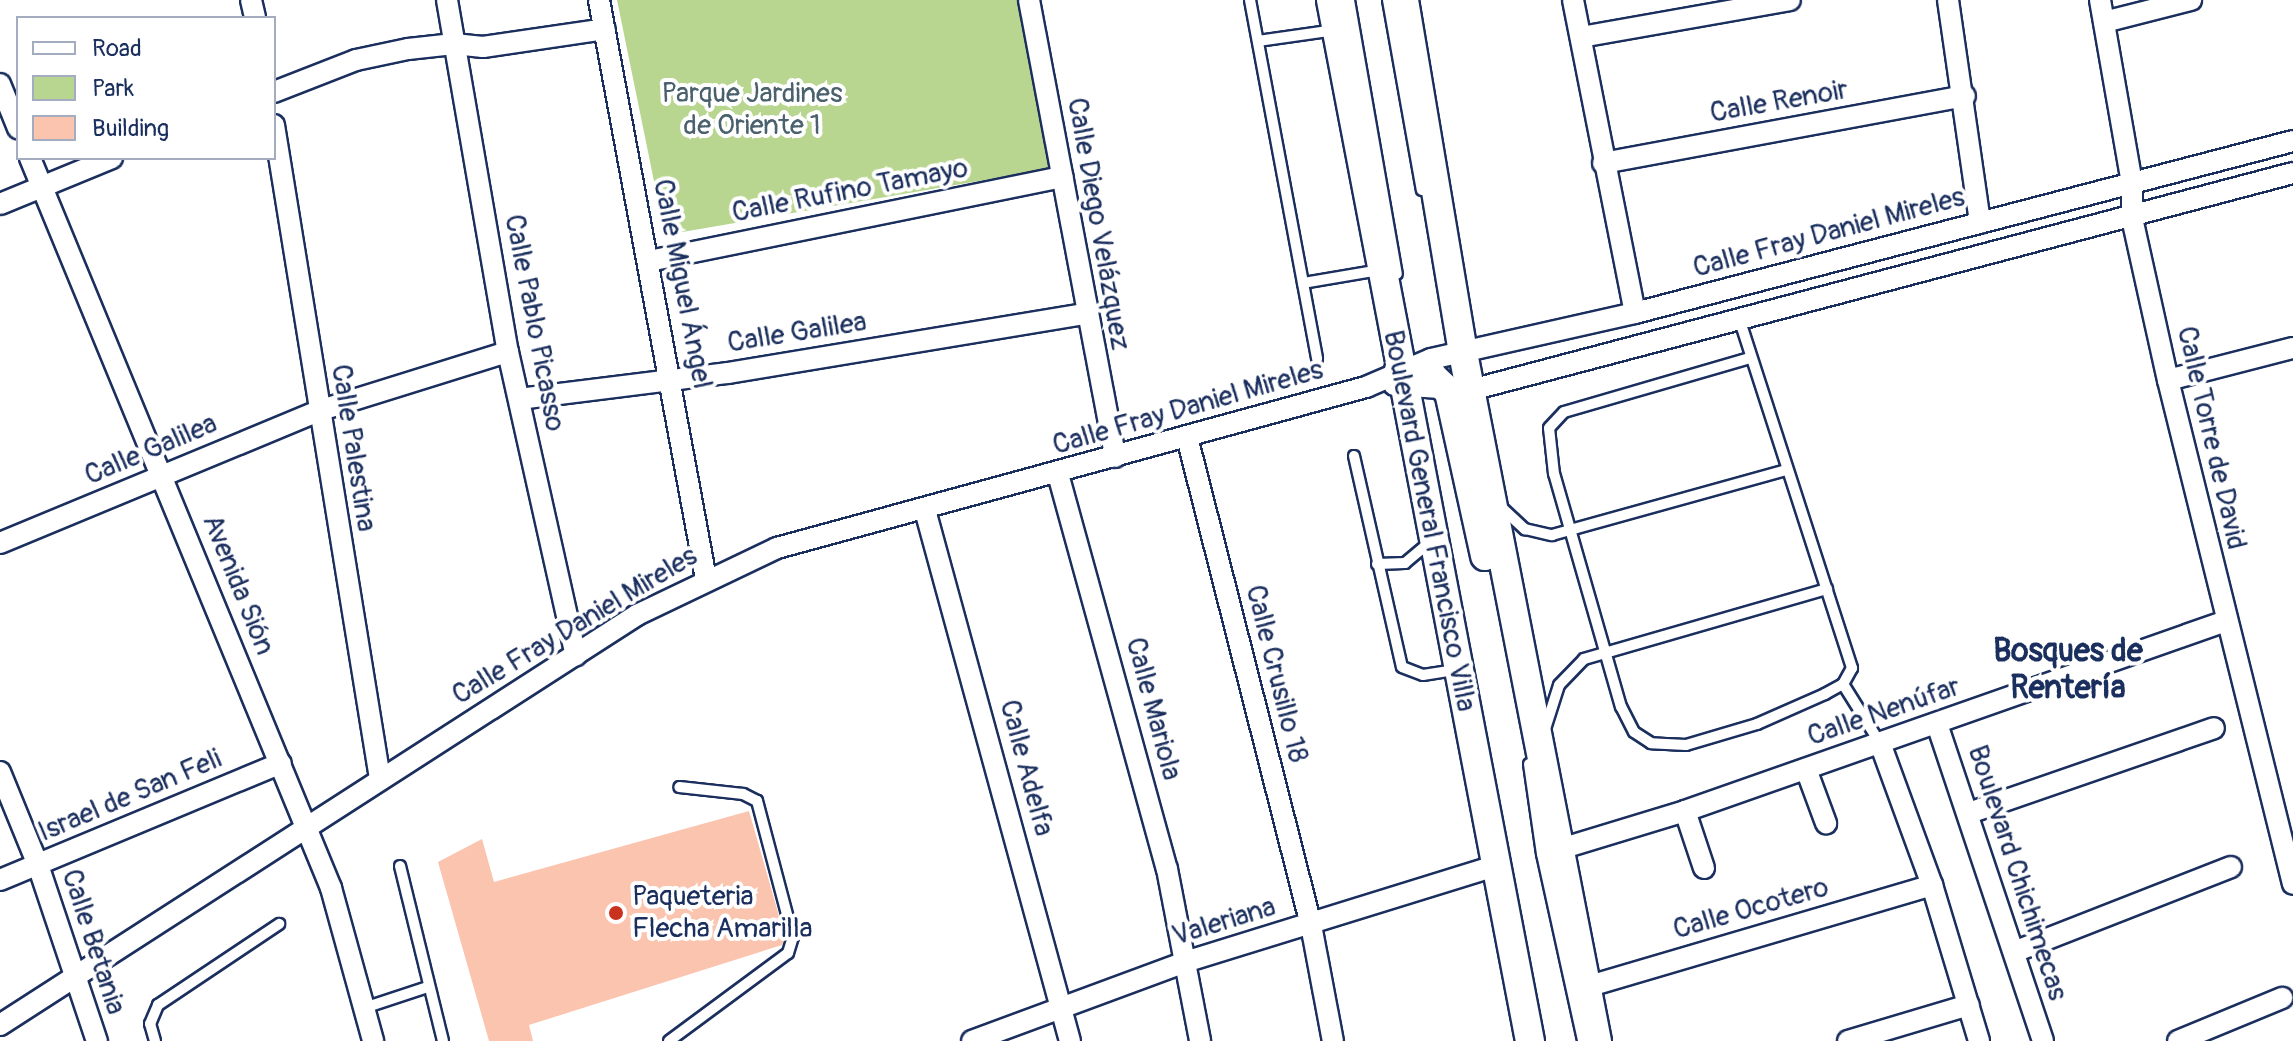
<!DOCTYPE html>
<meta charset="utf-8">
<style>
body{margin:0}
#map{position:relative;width:2293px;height:1041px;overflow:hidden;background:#fff;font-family:Pangolin,sans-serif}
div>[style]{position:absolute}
.green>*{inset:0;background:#b8d68f}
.building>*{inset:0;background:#fbc4ae}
.roads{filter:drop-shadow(2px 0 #1b2f5e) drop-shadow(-2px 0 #1b2f5e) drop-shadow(0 2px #1b2f5e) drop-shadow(0 -2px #1b2f5e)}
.service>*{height:10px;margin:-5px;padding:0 5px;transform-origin:5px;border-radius:5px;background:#fff}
.minor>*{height:20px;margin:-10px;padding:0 10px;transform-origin:10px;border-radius:10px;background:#fff}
.secondary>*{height:28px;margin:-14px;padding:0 14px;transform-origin:14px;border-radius:14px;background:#fff}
.dots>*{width:22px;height:22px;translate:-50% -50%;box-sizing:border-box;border:4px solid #fff;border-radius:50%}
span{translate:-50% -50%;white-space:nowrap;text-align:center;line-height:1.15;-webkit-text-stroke:8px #fff;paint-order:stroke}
.park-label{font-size:28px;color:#4a616d}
.street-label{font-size:28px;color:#1b2f5e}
.poi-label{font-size:28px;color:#1b2f5e}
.left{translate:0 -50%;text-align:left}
.quarter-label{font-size:32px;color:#1b2f5e;font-weight:700}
.legend{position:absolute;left:16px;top:16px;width:260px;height:144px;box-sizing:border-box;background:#fff;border:2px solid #a4acbf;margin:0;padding:10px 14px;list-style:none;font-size:24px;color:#1b2f5e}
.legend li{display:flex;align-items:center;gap:16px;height:40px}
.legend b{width:40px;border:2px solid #a4acbf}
</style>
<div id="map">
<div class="green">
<i style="clip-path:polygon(617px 0,1018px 0,1055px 168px,665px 235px)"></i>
</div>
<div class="building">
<i style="clip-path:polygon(749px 811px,785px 937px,782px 945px,529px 1025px,533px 1041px,489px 1041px,438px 862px,482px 839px,494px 882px)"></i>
</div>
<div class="roads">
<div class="service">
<i style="left:1250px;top:0;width:365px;rotate:79.4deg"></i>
<i style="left:1349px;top:0;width:278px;rotate:80.1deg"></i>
<i style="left:1388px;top:0;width:193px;rotate:79.9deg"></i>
<i style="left:1258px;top:41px;width:78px;rotate:-8.1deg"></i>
<i style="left:1303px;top:283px;width:78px;rotate:-9.6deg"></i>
<i style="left:1739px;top:318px;width:368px;rotate:72.1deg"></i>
<i style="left:1852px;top:668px;width:18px;rotate:119deg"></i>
<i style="left:1843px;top:684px;width:21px;rotate:151deg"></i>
<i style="left:1825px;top:694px;width:74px;rotate:156.2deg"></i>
<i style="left:1757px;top:724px;width:74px;rotate:163.5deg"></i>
<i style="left:1686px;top:745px;width:35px;rotate:-177deg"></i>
<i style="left:1651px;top:743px;width:20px;rotate:-147deg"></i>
<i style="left:1634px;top:732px;width:28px;rotate:-117deg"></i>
<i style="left:1621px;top:707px;width:242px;rotate:-106deg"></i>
<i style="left:1554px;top:474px;width:46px;rotate:-96.2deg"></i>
<i style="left:1549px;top:428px;width:22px;rotate:-47deg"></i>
<i style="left:1564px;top:412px;width:194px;rotate:-16.2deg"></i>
<i style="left:1354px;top:456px;width:216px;rotate:77.2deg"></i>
<i style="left:1402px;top:667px;width:22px;rotate:21deg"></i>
<i style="left:1423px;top:675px;width:33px;rotate:-9deg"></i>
<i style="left:1501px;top:507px;width:33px;rotate:43deg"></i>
<i style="left:1525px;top:529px;width:28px;rotate:13deg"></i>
<i style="left:1552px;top:535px;width:244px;rotate:-15.5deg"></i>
<i style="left:1377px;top:564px;width:28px;rotate:-2deg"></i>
<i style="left:1405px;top:563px;width:33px;rotate:-40deg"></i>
<i style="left:1843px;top:684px;width:70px;rotate:57.9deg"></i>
<i style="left:1545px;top:729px;width:46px;rotate:-72.3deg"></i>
<i style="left:1559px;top:685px;width:36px;rotate:-46deg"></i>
<i style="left:1584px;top:659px;width:253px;rotate:-16.1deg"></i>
<i style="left:1529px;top:764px;width:91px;rotate:81.8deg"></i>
<i style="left:1542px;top:854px;width:191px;rotate:77.6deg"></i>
<i style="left:400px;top:866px;width:180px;rotate:76.2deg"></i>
<i style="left:364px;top:1008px;width:67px;rotate:-18.2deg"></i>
<i style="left:155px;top:1041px;width:18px;rotate:-106deg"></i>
<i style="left:150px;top:1024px;width:21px;rotate:-67deg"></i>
<i style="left:158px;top:1005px;width:146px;rotate:-33.8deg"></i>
<i style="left:669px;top:1041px;width:148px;rotate:-36.5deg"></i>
<i style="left:788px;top:953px;width:17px;rotate:-73deg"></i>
<i style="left:793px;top:937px;width:141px;rotate:-104.8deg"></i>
<i style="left:757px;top:801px;width:16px;rotate:-153deg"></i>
<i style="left:743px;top:794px;width:64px;rotate:-173.8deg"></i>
</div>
<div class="minor">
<i style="left:251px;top:0;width:18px;rotate:77deg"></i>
<i style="left:447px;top:0;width:357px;rotate:80.2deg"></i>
<i style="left:508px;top:352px;width:311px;rotate:77.4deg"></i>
<i style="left:599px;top:0;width:589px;rotate:79.53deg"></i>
<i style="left:1029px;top:0;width:465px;rotate:79.3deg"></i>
<i style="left:1573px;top:0;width:319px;rotate:78.8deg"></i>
<i style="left:1948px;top:0;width:225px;rotate:81.8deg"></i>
<i style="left:2100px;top:0;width:187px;rotate:80.1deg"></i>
<i style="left:2132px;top:184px;width:34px;rotate:90deg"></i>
<i style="left:2132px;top:218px;width:166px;rotate:77.5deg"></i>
<i style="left:2168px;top:380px;width:519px;rotate:76.07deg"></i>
<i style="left:2104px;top:22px;width:90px;rotate:-14.2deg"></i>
<i style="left:1581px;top:37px;width:212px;rotate:-10deg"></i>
<i style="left:0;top:84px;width:48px;rotate:67.8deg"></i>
<i style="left:274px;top:92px;width:88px;rotate:-21.3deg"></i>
<i style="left:356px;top:60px;width:53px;rotate:-11.9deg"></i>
<i style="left:408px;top:49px;width:46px;rotate:-6.2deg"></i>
<i style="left:454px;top:44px;width:29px;rotate:6deg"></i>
<i style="left:483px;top:47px;width:123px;rotate:-8.4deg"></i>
<i style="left:274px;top:125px;width:663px;rotate:80.79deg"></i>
<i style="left:30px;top:158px;width:790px;rotate:67.59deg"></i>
<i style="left:331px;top:888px;width:159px;rotate:74.6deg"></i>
<i style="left:1603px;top:163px;width:368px;rotate:-10.5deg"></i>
<i style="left:0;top:204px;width:121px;rotate:-22.3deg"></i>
<i style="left:649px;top:261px;width:422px;rotate:-11.5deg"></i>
<i style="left:2168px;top:380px;width:129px;rotate:-14.4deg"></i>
<i style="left:1394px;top:385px;width:77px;rotate:3.7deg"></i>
<i style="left:1471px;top:390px;width:850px;rotate:-14.79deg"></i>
<i style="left:519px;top:399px;width:211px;rotate:-7.1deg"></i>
<i style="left:728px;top:373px;width:361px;rotate:-9.4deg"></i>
<i style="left:1187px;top:437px;width:504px;rotate:75.74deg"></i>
<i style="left:1311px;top:925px;width:118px;rotate:79.3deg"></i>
<i style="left:1058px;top:474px;width:410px;rotate:74.6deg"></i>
<i style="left:1167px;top:869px;width:175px;rotate:79.1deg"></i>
<i style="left:925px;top:510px;width:550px;rotate:74.73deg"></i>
<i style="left:0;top:543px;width:344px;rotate:-22.5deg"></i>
<i style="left:318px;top:411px;width:199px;rotate:-17.3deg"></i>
<i style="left:1937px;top:724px;width:334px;rotate:71.5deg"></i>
<i style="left:1880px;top:743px;width:151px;rotate:69.9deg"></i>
<i style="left:1932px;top:885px;width:163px;rotate:73.2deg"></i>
<i style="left:1806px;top:769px;width:58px;rotate:69.7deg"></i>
<i style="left:0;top:772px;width:100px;rotate:67.8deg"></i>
<i style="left:38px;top:865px;width:186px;rotate:71.5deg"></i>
<i style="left:1685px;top:811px;width:60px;rotate:71.6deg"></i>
<i style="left:1969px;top:813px;width:259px;rotate:-19.1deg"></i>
<i style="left:1557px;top:850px;width:134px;rotate:-16.9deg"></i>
<i style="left:1685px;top:811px;width:573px;rotate:-19.35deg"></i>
<i style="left:0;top:880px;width:304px;rotate:-22.6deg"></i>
<i style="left:2014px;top:952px;width:233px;rotate:-21.4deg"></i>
<i style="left:1586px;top:987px;width:361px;rotate:-16.4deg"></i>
<i style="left:0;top:1025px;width:758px;rotate:-32.77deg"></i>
<i style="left:637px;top:615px;width:155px;rotate:-25.6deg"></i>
<i style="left:777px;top:548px;width:611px;rotate:-15.29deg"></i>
<i style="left:1366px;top:387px;width:71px;rotate:-23.3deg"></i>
<i style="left:1431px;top:359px;width:209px;rotate:-12.7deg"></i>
<i style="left:1635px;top:313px;width:680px;rotate:-14.65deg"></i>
<i style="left:972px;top:1041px;width:230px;rotate:-20.3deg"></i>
<i style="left:1188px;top:961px;width:321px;rotate:-17.2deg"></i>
<i style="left:1848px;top:1041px;width:126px;rotate:-16.6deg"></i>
<i style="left:2178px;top:1041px;width:113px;rotate:-22.5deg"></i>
</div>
<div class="secondary">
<i style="left:1331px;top:0;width:1060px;rotate:79.18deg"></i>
<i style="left:1404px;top:0;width:358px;rotate:80.5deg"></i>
<i style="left:1463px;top:353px;width:701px;rotate:78.98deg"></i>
<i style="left:1399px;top:370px;width:34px;rotate:10deg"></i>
<i style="left:1432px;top:376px;width:23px;rotate:43deg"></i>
<i style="left:1449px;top:392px;width:168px;rotate:77.6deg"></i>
</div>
</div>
<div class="dots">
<i style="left:616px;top:913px;background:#c8321e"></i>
</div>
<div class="park-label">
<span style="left:752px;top:110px">Parque Jardines<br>de Oriente 1</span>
</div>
<div class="street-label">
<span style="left:1779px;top:102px;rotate:-10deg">Calle Renoir</span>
<span style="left:850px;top:191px;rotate:-11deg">Calle Rufino Tamayo</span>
<span style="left:1098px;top:224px;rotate:80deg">Calle Diego Velázquez</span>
<span style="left:1829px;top:233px;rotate:-15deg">Calle Fray Daniel Mireles</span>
<span style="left:682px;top:284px;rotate:79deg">Calle Miguel Ángel</span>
<span style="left:534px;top:323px;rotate:79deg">Calle Pablo Picasso</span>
<span style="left:797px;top:333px;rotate:-9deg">Calle Galilea</span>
<span style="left:1188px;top:408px;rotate:-16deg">Calle Fray Daniel Mireles</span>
<span style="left:2211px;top:438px;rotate:77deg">Calle Torre de David</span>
<span style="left:353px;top:448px;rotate:81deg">Calle Palestina</span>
<span style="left:151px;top:450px;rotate:-23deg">Calle Galilea</span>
<span style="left:1429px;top:521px;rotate:79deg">Boulevard General Francisco Villa</span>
<span style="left:238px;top:585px;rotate:68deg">Avenida Sión</span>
<span style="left:575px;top:626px;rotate:-31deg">Calle Fray Daniel Mireles</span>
<span style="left:1276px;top:674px;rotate:76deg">Calle Crusillo 18</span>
<span style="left:1153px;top:709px;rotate:75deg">Calle Mariola</span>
<span style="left:1884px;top:712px;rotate:-19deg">Calle Nenúfar</span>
<span style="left:1026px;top:768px;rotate:75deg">Calle Adelfa</span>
<span style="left:130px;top:796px;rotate:-23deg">Israel de San Feli</span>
<span style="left:2017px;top:873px;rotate:72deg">Boulevard Chichimecas</span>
<span style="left:1751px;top:909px;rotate:-16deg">Calle Ocotero</span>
<span style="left:1224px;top:922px;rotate:-17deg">Valeriana</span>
<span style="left:93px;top:942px;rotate:72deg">Calle Betania</span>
</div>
<div class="poi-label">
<span class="left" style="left:632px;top:913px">Paqueteria<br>Flecha Amarilla</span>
</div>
<div class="quarter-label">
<span style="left:2068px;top:670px">Bosques de<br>Rentería</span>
</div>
<ul class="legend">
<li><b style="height:10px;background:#fff"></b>Road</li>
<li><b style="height:22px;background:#b8d68f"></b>Park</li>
<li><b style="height:22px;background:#fbc4ae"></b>Building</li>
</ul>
</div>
